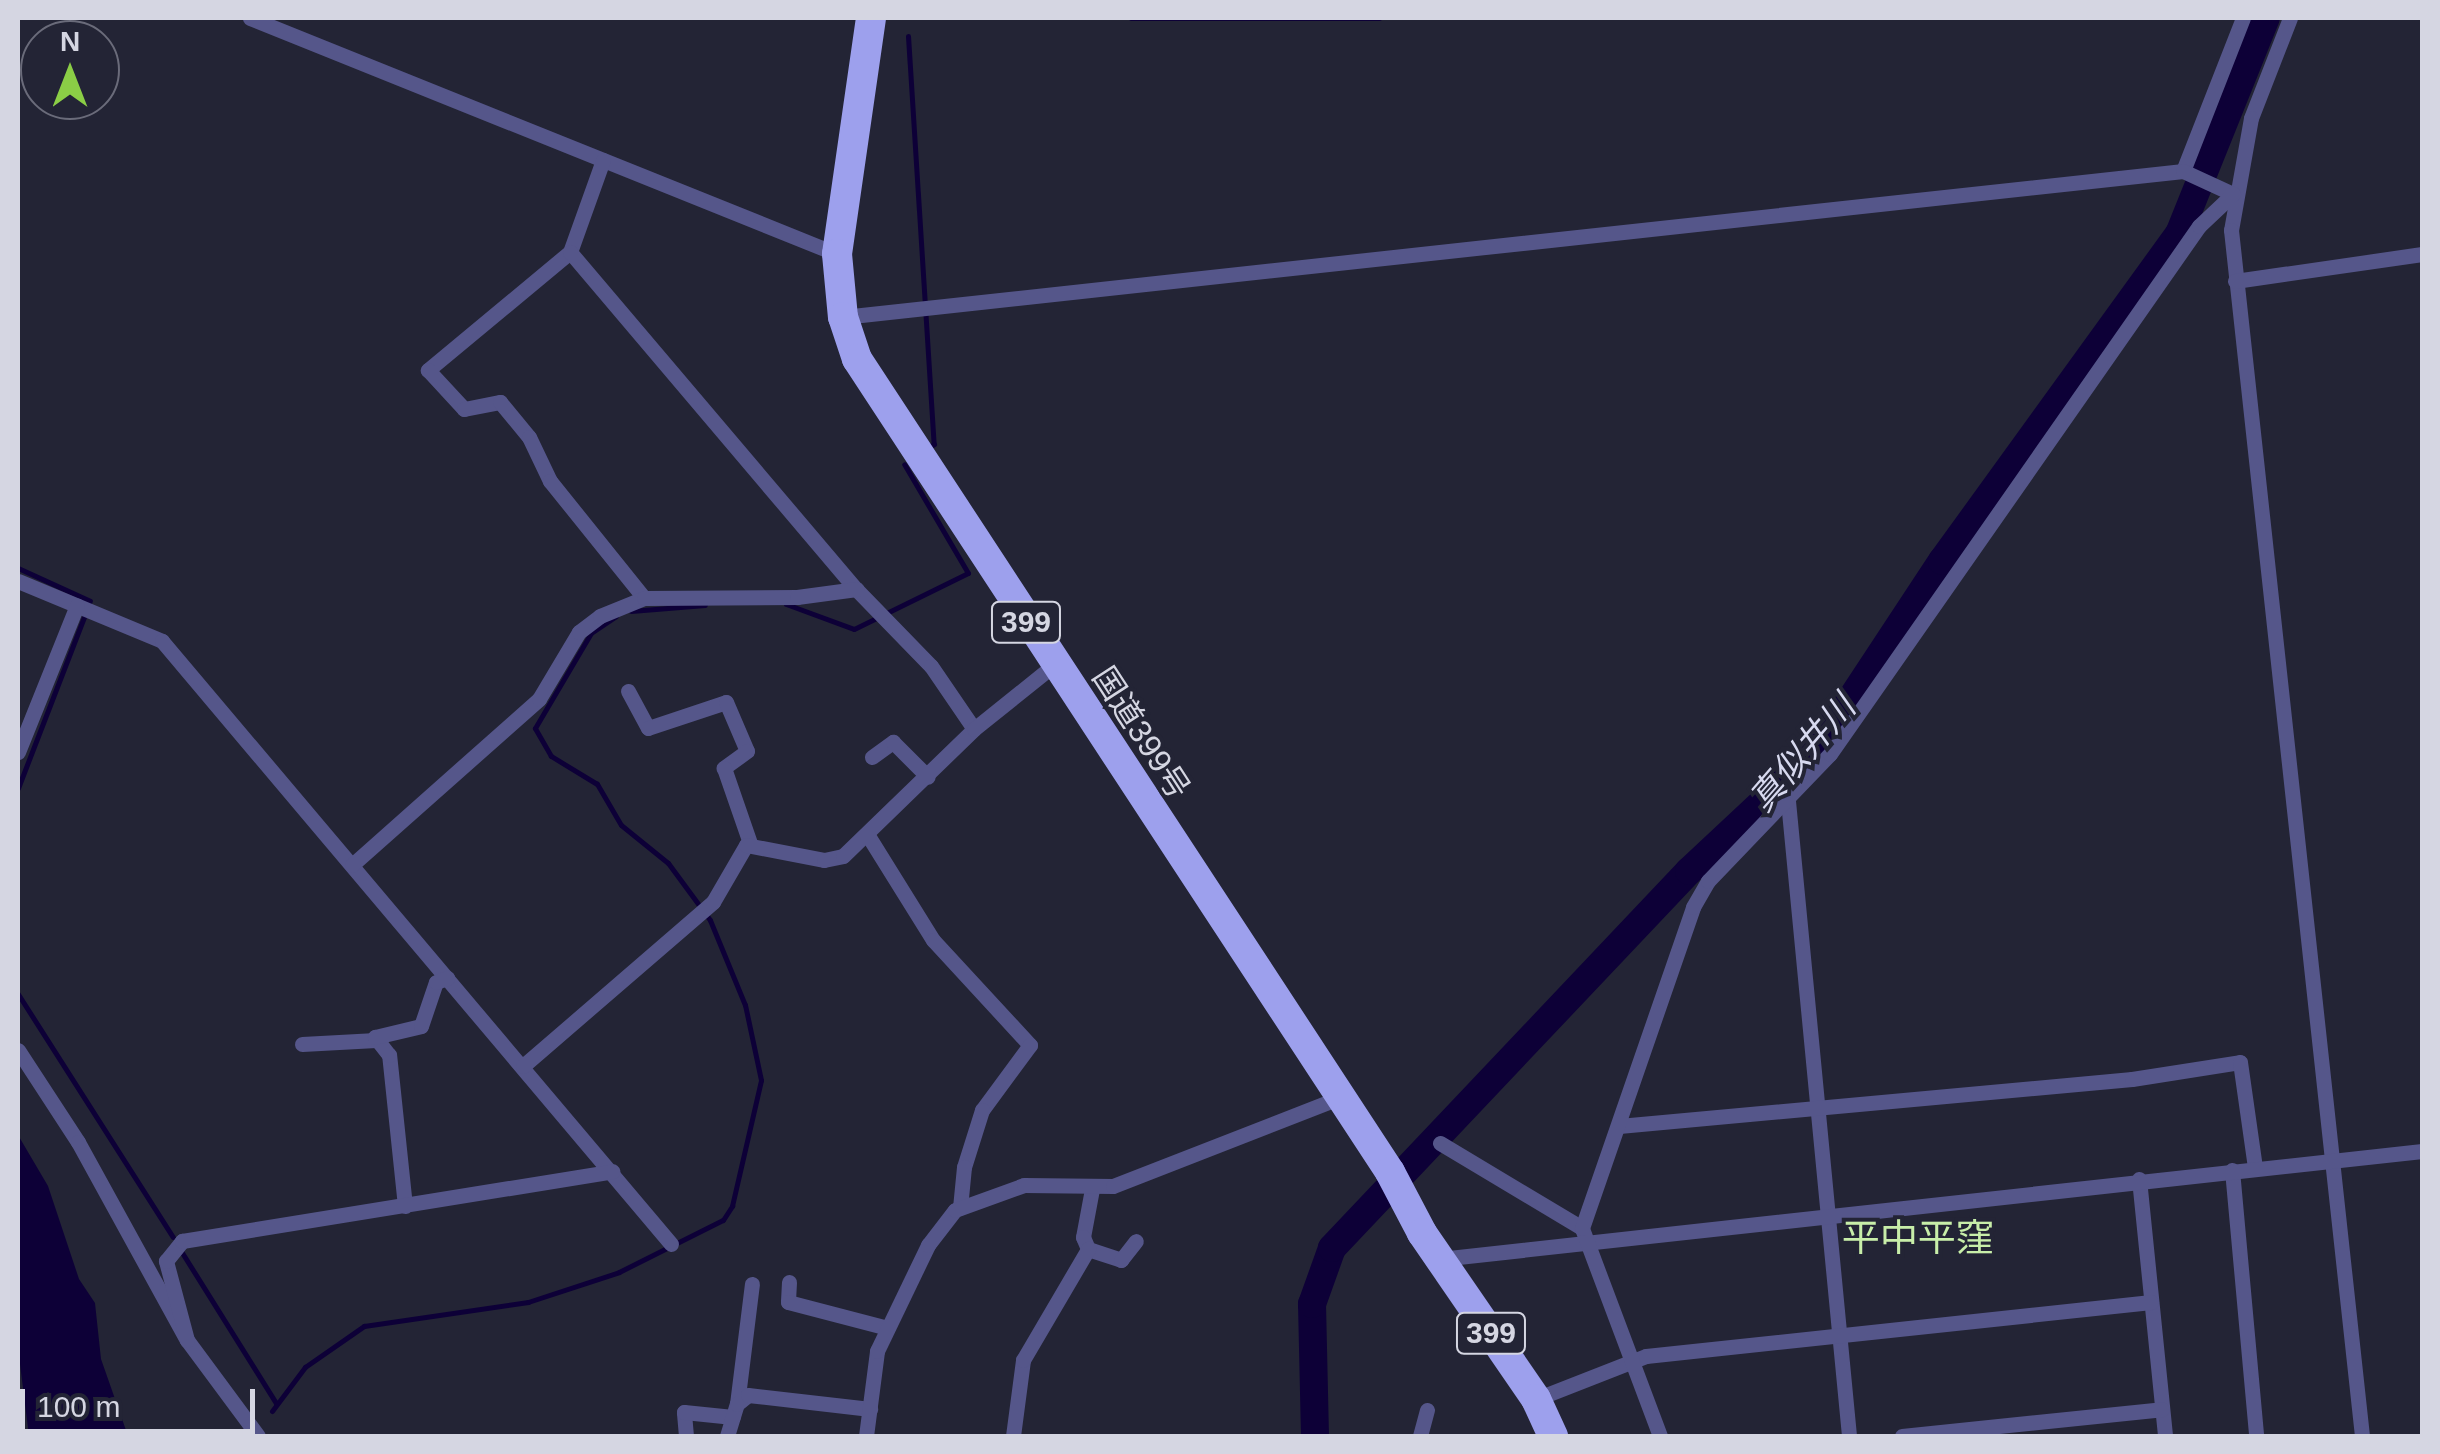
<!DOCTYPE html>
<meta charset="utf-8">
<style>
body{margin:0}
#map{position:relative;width:2440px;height:1454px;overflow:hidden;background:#232435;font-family:Arial,"Noto Sans JP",sans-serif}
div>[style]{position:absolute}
.water>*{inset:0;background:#0d0037}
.stream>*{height:5px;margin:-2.5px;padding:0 2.5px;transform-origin:2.5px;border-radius:2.5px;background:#0d0037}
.river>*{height:28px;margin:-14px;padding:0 14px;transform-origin:14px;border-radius:14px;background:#0d0037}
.street>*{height:15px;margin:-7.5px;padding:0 7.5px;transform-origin:7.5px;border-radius:7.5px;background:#55568a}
.highway>*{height:30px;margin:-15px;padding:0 15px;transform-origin:15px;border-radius:15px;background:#9da0ed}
span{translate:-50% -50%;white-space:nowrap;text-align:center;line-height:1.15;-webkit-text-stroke:8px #232435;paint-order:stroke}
.shield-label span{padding:2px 8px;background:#232435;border:2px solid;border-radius:8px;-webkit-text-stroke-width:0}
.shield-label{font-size:30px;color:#d5d6e2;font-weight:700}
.street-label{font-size:32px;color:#d5d6e2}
.water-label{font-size:35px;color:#d7d9ef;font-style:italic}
.quarter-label{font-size:38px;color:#c8eea9}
.frame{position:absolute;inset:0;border:20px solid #d5d6e2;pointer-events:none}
.north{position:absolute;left:20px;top:20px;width:100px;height:100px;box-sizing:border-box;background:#232435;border:2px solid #6a6b7a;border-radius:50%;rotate:0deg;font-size:28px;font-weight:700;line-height:40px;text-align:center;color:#d5d6e2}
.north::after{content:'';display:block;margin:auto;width:35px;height:45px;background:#8bce46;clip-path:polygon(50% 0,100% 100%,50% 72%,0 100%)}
.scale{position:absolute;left:20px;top:1389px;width:235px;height:45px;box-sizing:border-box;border:5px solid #d5d6e2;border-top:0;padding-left:12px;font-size:30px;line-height:35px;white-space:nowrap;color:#d5d6e2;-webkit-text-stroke:8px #232435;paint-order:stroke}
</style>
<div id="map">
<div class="water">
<i style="clip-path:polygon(18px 1135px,48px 1186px,79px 1279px,95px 1303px,101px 1359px,128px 1436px,29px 1436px,18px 1348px)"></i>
</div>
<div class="stream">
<i style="left:1131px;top:18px;width:248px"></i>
<i style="left:908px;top:36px;width:409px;rotate:86.4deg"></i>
<i style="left:934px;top:444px;width:8px;rotate:150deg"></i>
<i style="left:18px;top:568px;width:79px;rotate:24.6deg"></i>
<i style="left:786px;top:604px;width:72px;rotate:20.2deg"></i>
<i style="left:854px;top:629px;width:127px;rotate:-26.2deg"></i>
<i style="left:968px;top:573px;width:126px;rotate:-120.4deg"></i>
<i style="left:631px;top:611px;width:74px;rotate:-4.6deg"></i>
<i style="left:18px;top:788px;width:183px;rotate:-68.9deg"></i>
<i style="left:18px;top:994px;width:288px;rotate:57.5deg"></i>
<i style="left:181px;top:1251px;width:179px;rotate:58deg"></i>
<i style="left:272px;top:1411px;width:55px;rotate:-53.1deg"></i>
<i style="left:305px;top:1367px;width:72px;rotate:-34.8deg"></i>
<i style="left:364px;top:1326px;width:166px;rotate:-8.3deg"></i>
<i style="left:528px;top:1302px;width:96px;rotate:-18.2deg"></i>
<i style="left:619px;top:1272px;width:116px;rotate:-26.6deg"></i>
<i style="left:723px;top:1220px;width:17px;rotate:-57deg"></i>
<i style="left:732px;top:1206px;width:129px;rotate:-77deg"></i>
<i style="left:761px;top:1080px;width:77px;rotate:-102deg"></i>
<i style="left:745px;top:1005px;width:92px;rotate:-112.4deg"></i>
<i style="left:710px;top:920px;width:71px;rotate:-126.4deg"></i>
<i style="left:668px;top:863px;width:60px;rotate:-141deg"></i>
<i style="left:621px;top:825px;width:48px;rotate:-120.3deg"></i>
<i style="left:597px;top:784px;width:54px;rotate:-148.7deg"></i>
<i style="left:551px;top:756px;width:32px;rotate:-120deg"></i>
<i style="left:535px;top:728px;width:110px;rotate:-59.5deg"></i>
<i style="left:591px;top:633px;width:30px;rotate:-34deg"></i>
</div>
<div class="river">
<i style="left:1315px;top:1436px;width:132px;rotate:-91.3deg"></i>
<i style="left:1312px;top:1304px;width:59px;rotate:-70.3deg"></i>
<i style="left:1332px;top:1248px;width:519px;rotate:-46.56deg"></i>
<i style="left:1689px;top:871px;width:126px;rotate:-43.1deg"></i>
<i style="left:1781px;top:785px;width:100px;rotate:-50.3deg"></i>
<i style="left:1845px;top:708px;width:176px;rotate:-56.6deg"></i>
<i style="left:1942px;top:561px;width:404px;rotate:-54.1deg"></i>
<i style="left:2179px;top:234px;width:233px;rotate:-68.1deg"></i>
</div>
<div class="street">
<i style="left:250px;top:18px;width:633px;rotate:21.9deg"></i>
<i style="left:2290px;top:18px;width:107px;rotate:111.3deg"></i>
<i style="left:2251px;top:118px;width:114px;rotate:100.1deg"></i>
<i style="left:2231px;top:230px;width:1213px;rotate:83.8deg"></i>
<i style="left:603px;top:160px;width:98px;rotate:109.7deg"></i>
<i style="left:570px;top:252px;width:185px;rotate:140.3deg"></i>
<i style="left:428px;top:370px;width:53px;rotate:47.3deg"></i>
<i style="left:464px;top:409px;width:37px;rotate:-11deg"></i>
<i style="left:500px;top:402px;width:45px;rotate:50.4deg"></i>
<i style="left:529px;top:437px;width:49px;rotate:64.5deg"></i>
<i style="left:550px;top:481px;width:150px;rotate:51.2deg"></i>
<i style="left:2183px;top:171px;width:164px;rotate:-68.6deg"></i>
<i style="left:570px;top:252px;width:442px;rotate:49.7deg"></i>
<i style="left:856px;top:589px;width:107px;rotate:45.8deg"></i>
<i style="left:931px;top:666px;width:76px;rotate:55.7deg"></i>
<i style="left:2235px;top:281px;width:189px;rotate:-8.2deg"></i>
<i style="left:843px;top:317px;width:1348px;rotate:-6.22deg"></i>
<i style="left:2183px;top:171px;width:55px;rotate:24.7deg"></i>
<i style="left:18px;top:581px;width:156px;rotate:22.6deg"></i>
<i style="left:162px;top:641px;width:789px;rotate:49.83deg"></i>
<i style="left:628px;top:691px;width:42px;rotate:61.6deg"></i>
<i style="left:648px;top:728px;width:82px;rotate:-18.4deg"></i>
<i style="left:726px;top:702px;width:53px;rotate:66.8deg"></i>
<i style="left:747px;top:751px;width:29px;rotate:144deg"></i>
<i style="left:724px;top:768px;width:79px;rotate:70.9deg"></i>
<i style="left:18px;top:752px;width:158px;rotate:-68.1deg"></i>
<i style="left:872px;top:757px;width:26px;rotate:-36deg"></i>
<i style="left:893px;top:742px;width:49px;rotate:45deg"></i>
<i style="left:1788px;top:801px;width:638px;rotate:84.51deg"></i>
<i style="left:867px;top:834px;width:125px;rotate:58.1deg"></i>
<i style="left:933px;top:940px;width:143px;rotate:47.3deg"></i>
<i style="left:1030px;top:1045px;width:81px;rotate:126.4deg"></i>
<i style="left:982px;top:1110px;width:60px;rotate:107.5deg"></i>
<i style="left:964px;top:1167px;width:41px;rotate:95.6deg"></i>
<i style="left:352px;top:865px;width:250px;rotate:-41.6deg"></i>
<i style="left:539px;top:699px;width:78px;rotate:-59.2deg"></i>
<i style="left:579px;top:632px;width:26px;rotate:-37deg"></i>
<i style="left:600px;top:616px;width:48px;rotate:-22.2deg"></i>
<i style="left:644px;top:598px;width:153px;rotate:-0.4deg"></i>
<i style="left:797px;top:597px;width:60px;rotate:-7.7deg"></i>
<i style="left:302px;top:1044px;width:74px;rotate:-3.1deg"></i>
<i style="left:18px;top:1050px;width:110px;rotate:56.9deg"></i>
<i style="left:78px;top:1142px;width:226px;rotate:61.2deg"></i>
<i style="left:187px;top:1340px;width:119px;rotate:53.5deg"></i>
<i style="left:523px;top:1066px;width:251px;rotate:-40.8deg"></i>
<i style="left:713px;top:902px;width:66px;rotate:-59.9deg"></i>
<i style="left:746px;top:845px;width:79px;rotate:10.9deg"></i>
<i style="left:824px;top:860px;width:19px;rotate:-12deg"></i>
<i style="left:843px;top:856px;width:182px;rotate:-44.1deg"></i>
<i style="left:974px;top:729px;width:102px;rotate:-38.7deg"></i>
<i style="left:1619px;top:1126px;width:515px;rotate:-5.23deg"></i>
<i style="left:2132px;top:1079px;width:109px;rotate:-8.9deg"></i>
<i style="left:2240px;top:1062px;width:107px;rotate:81.9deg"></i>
<i style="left:1440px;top:1143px;width:165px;rotate:30.9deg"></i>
<i style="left:2232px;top:1170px;width:267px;rotate:84.8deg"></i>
<i style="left:2139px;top:1179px;width:258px;rotate:84.2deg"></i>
<i style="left:1092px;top:1189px;width:49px;rotate:100.6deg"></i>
<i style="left:1083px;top:1237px;width:13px;rotate:67deg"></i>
<i style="left:1088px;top:1249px;width:35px;rotate:18deg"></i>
<i style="left:1121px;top:1260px;width:24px;rotate:-52deg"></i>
<i style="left:405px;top:1206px;width:152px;rotate:-96deg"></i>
<i style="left:389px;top:1055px;width:23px;rotate:-128deg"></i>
<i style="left:375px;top:1037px;width:47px;rotate:-13.4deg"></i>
<i style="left:421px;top:1026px;width:46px;rotate:-71.2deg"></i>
<i style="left:436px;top:982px;width:12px;rotate:-20deg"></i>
<i style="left:1440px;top:1259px;width:988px;rotate:-6.28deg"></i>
<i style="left:789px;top:1282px;width:20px;rotate:93deg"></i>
<i style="left:788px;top:1302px;width:103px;rotate:14.6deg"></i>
<i style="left:187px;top:1340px;width:82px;rotate:-104.9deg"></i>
<i style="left:166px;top:1261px;width:26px;rotate:-51deg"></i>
<i style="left:182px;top:1241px;width:436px;rotate:-9.2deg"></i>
<i style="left:1536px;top:1399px;width:118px;rotate:-21.4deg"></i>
<i style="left:1646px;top:1356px;width:508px;rotate:-6.1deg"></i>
<i style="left:737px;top:1404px;width:121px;rotate:-82.9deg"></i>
<i style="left:686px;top:1436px;width:24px;rotate:-95deg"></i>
<i style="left:684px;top:1412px;width:49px;rotate:5.8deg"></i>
<i style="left:727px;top:1436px;width:34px;rotate:-73deg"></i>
<i style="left:737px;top:1404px;width:14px;rotate:-39deg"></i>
<i style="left:748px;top:1395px;width:123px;rotate:6.5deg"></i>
<i style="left:866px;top:1436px;width:86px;rotate:-82.6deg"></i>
<i style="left:877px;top:1351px;width:118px;rotate:-64.3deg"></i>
<i style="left:928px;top:1245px;width:44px;rotate:-52.4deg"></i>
<i style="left:955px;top:1210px;width:73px;rotate:-19.9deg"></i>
<i style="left:1024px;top:1185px;width:89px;rotate:0.6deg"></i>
<i style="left:1113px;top:1186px;width:245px;rotate:-21.3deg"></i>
<i style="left:1013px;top:1436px;width:77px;rotate:-82.5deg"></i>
<i style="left:1023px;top:1360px;width:129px;rotate:-59.6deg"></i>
<i style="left:1420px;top:1436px;width:27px;rotate:-75deg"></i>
<i style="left:1660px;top:1436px;width:222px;rotate:-110.6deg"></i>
<i style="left:1582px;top:1228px;width:340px;rotate:-70.9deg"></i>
<i style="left:1693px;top:907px;width:30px;rotate:-60deg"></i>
<i style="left:1708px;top:881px;width:176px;rotate:-46.2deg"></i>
<i style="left:1830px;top:754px;width:644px;rotate:-55.05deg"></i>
<i style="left:2199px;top:226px;width:47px;rotate:-43.3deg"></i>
<i style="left:1902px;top:1436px;width:261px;rotate:-5.9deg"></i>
</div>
<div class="highway">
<i style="left:871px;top:18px;width:238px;rotate:98.2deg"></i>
<i style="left:837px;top:254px;width:63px;rotate:84.6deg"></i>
<i style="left:843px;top:317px;width:44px;rotate:71.6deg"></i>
<i style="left:857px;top:359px;width:972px;rotate:56.75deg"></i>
<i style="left:1390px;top:1172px;width:69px;rotate:62.3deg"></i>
<i style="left:1422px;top:1233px;width:201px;rotate:55.5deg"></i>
<i style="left:1536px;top:1399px;width:41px;rotate:65.3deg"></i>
</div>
<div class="shield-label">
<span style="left:1026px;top:622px">399</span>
<span style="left:1491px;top:1333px">399</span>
</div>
<div class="street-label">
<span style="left:1141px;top:733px;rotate:57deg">国道399号</span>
</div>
<div class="water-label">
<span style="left:1802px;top:753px;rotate:-49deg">真似井川</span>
</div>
<div class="quarter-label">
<span style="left:1918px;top:1239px">平中平窪</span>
</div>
<div class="frame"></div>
<div class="north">N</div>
<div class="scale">100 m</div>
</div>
